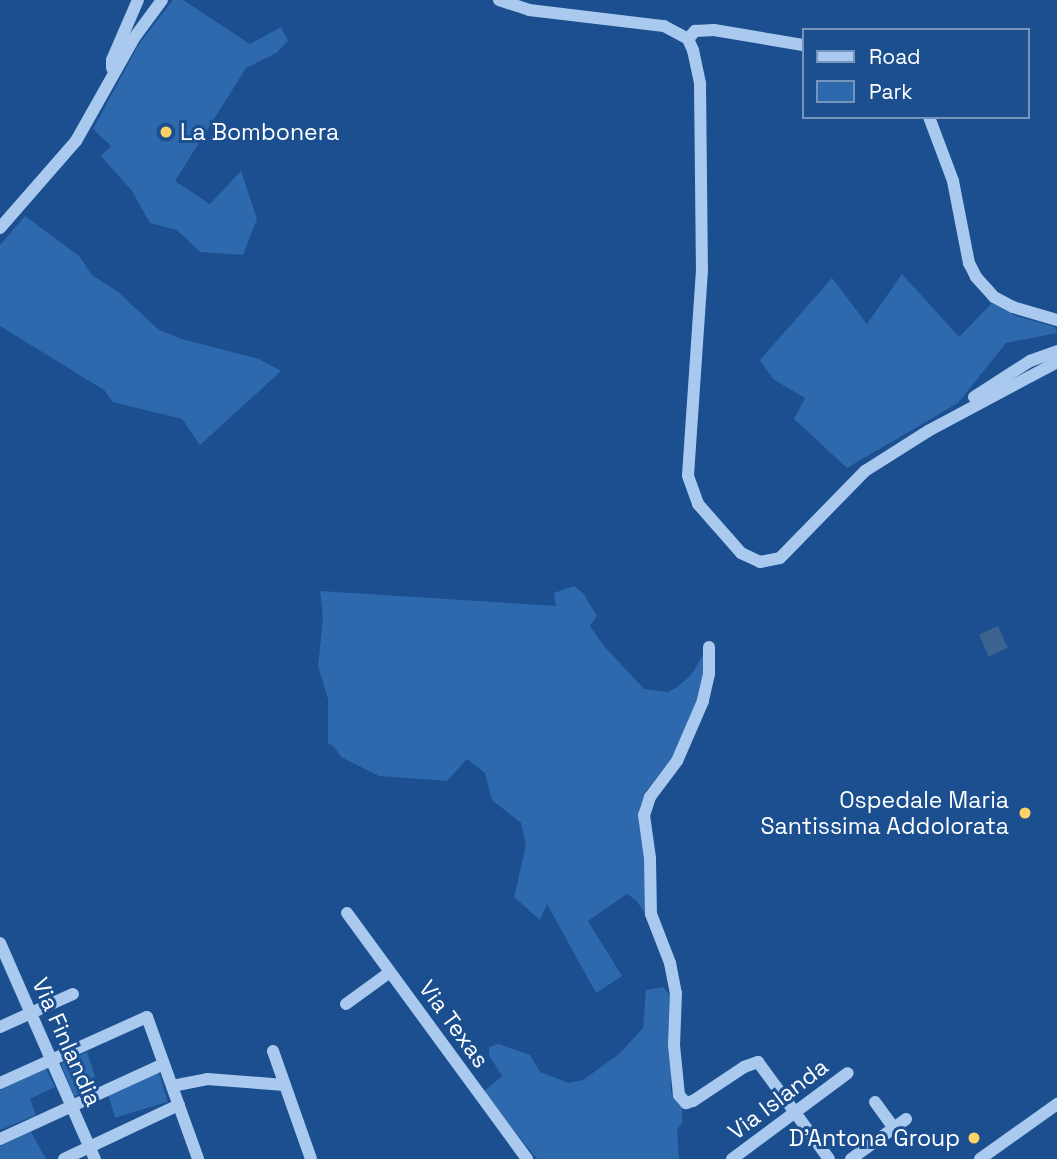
<!DOCTYPE html>
<style>
body{margin:0}
#map{position:relative;width:1057px;height:1159px;overflow:hidden;background:#1b4f8f;font-family:"Space Grotesk",sans-serif}
div>[style]{position:absolute}
.green>*{inset:0;background:#2e69ad;transform-origin:0 0}
.water>*{inset:0;background:#3c6290;transform-origin:0 0}
.minor>*{height:12px;margin:-6px;padding:0 6px;transform-origin:6px;border-radius:6px;background:#a9c9ee}
.dots>*{width:19px;height:19px;translate:-50% -50%;box-sizing:border-box;border:4px solid #1b4f8f;border-radius:50%}
span{translate:-50% -50%;white-space:nowrap;text-align:center;line-height:1.15;-webkit-text-stroke:6px #1b4f8f;paint-order:stroke}
.poi-label{font-size:23px;color:#fff}
.left{translate:0 -50%;text-align:left}
.right{translate:-100% -50%;text-align:right}
.street-label{font-size:23px;color:#fff}
.legend{position:absolute;left:802px;top:28px;width:228px;height:91px;box-sizing:border-box;background:#1b4f8f;border:2px solid #7695bc;margin:0;padding:9px 12px;list-style:none;font-size:21px;color:#fff}
.legend li{display:flex;align-items:center;gap:14px;height:35px}
.legend b{width:35px;border:2px solid #7695bc}
</style>
<div id="map">
<div class="green">
<i style="clip-path:polygon(173px 0,183px 0,250px 44px,281px 27px,288px 41px,276px 53px,246px 68px,175px 181px,210px 204px,241px 171px,257px 219px,243px 255px,200px 252px,177px 230px,150px 223px,132px 191px,101px 156px,111px 146px,93px 129px,139px 44px)"></i>
<i style="clip-path:polygon(25px 216px,79px 256px,92px 275px,118px 292px,159px 330px,182px 339px,259px 359px,281px 371px,200px 445px,182px 419px,113px 402px,104px 390px,0 326px,0 245px)"></i>
<i style="clip-path:polygon(902px 274px,959px 337px,992px 303px,1016px 316px,1055px 327px,1057px 333px,1006px 343px,958px 403px,847px 468px,794px 419px,805px 398px,773px 379px,760px 360px,832px 278px,867px 324px)"></i>
<i style="clip-path:polygon(574px 586px,583px 593px,597px 616px,590px 626px,603px 645px,644px 689px,668px 692px,677px 687px,692px 674px,703px 655px,706px 671px,699px 700px,675px 754px,646px 791px,640px 807px,656px 930px,636px 900px,627px 894px,588px 921px,622px 976px,596px 993px,547px 904px,540px 920px,514px 897px,526px 845px,521px 823px,492px 800px,485px 773px,467px 759px,447px 781px,379px 776px,341px 757px,334px 747px,328px 743px,328px 699px,318px 666px,323px 618px,320px 591px,556px 606px,554px 593px)"></i>
<i style="clip-path:polygon(663px 987px,670px 995px,671px 1092px,682px 1108px,682px 1123px,677px 1130px,679px 1159px,537px 1159px,483px 1092px,502px 1076px,489px 1055px,489px 1047px,499px 1044px,530px 1055px,540px 1072px,569px 1083px,583px 1080px,619px 1054px,643px 1028px,646px 990px)"></i>
<i style="clip-path:polygon(87px 1052px,98px 1085px,74px 1096px,61px 1064px)"></i>
<i style="clip-path:polygon(46px 1069px,55px 1087px,30px 1099px,36px 1115px,0 1130px,0 1090px)"></i>
<i style="left:159px;top:1073px;width:30px;height:55px;rotate:73deg"></i>
<i style="clip-path:polygon(31px 1132px,46px 1159px,0 1159px,0 1146px)"></i>
</div>
<div class="water">
<i style="left:998px;top:626px;width:24px;height:21px;rotate:66deg"></i>
</div>
<div class="minor">
<i style="left:499px;top:0;width:32px;rotate:18deg"></i>
<i style="left:529px;top:10px;width:136px;rotate:6.8deg"></i>
<i style="left:664px;top:26px;width:27px;rotate:28deg"></i>
<i style="left:688px;top:39px;width:12px;rotate:66deg"></i>
<i style="left:693px;top:50px;width:35px;rotate:78deg"></i>
<i style="left:700px;top:84px;width:186px;rotate:89.4deg"></i>
<i style="left:702px;top:270px;width:206px;rotate:93.9deg"></i>
<i style="left:688px;top:476px;width:30px;rotate:70deg"></i>
<i style="left:698px;top:504px;width:65px;rotate:48.7deg"></i>
<i style="left:741px;top:553px;width:21px;rotate:25deg"></i>
<i style="left:760px;top:562px;width:20px;rotate:-11deg"></i>
<i style="left:780px;top:558px;width:122px;rotate:-45.7deg"></i>
<i style="left:865px;top:471px;width:75px;rotate:-32.4deg"></i>
<i style="left:928px;top:431px;width:146px;rotate:-28.1deg"></i>
<i style="left:688px;top:39px;width:11px;rotate:-49deg"></i>
<i style="left:695px;top:31px;width:19px;rotate:-3deg"></i>
<i style="left:714px;top:30px;width:90px;rotate:9.6deg"></i>
<i style="left:112px;top:68px;width:8px;rotate:-90deg"></i>
<i style="left:112px;top:60px;width:65px;rotate:-66.6deg"></i>
<i style="left:929px;top:117px;width:68px;rotate:69.4deg"></i>
<i style="left:953px;top:181px;width:84px;rotate:79deg"></i>
<i style="left:969px;top:263px;width:16px;rotate:63deg"></i>
<i style="left:976px;top:277px;width:27px;rotate:48deg"></i>
<i style="left:994px;top:297px;width:21px;rotate:28deg"></i>
<i style="left:1013px;top:307px;width:46px;rotate:16.5deg"></i>
<i style="left:0;top:228px;width:116px;rotate:-48.9deg"></i>
<i style="left:76px;top:141px;width:118px;rotate:-60.6deg"></i>
<i style="left:134px;top:38px;width:47px;rotate:-53.6deg"></i>
<i style="left:974px;top:397px;width:67px;rotate:-32.7deg"></i>
<i style="left:1030px;top:361px;width:29px;rotate:-20deg"></i>
<i style="left:709px;top:647px;width:27px;rotate:90deg"></i>
<i style="left:709px;top:674px;width:28px;rotate:103deg"></i>
<i style="left:703px;top:701px;width:65px;rotate:113.4deg"></i>
<i style="left:677px;top:761px;width:45px;rotate:126.9deg"></i>
<i style="left:650px;top:797px;width:19px;rotate:108deg"></i>
<i style="left:644px;top:815px;width:43px;rotate:82.1deg"></i>
<i style="left:650px;top:858px;width:56px;rotate:89deg"></i>
<i style="left:651px;top:914px;width:53px;rotate:68.8deg"></i>
<i style="left:670px;top:963px;width:31px;rotate:79deg"></i>
<i style="left:676px;top:993px;width:52px;rotate:92.2deg"></i>
<i style="left:674px;top:1045px;width:50px;rotate:84.3deg"></i>
<i style="left:679px;top:1095px;width:11px;rotate:49deg"></i>
<i style="left:686px;top:1103px;width:7px;rotate:-16deg"></i>
<i style="left:693px;top:1101px;width:61px;rotate:-33.7deg"></i>
<i style="left:744px;top:1067px;width:15px;rotate:-20deg"></i>
<i style="left:758px;top:1062px;width:120px;rotate:53.8deg"></i>
<i style="left:347px;top:913px;width:305px;rotate:53.8deg"></i>
<i style="left:0;top:943px;width:236px;rotate:66.3deg"></i>
<i style="left:346px;top:1004px;width:54px;rotate:-36deg"></i>
<i style="left:0;top:1027px;width:80px;rotate:-24.3deg"></i>
<i style="left:273px;top:1051px;width:114px;rotate:70.6deg"></i>
<i style="left:0;top:1083px;width:161px;rotate:-24.2deg"></i>
<i style="left:147px;top:1017px;width:151px;rotate:70.2deg"></i>
<i style="left:172px;top:1086px;width:36px;rotate:-11deg"></i>
<i style="left:207px;top:1079px;width:78px;rotate:4.4deg"></i>
<i style="left:875px;top:1102px;width:32px;rotate:54deg"></i>
<i style="left:0;top:1139px;width:180px;rotate:-24.6deg"></i>
<i style="left:64px;top:1159px;width:127px;rotate:-25.2deg"></i>
<i style="left:732px;top:1159px;width:144px;rotate:-36.6deg"></i>
<i style="left:851px;top:1159px;width:68px;rotate:-36deg"></i>
<i style="left:980px;top:1159px;width:95px;rotate:-35.5deg"></i>
</div>
<div class="dots">
<i style="left:166px;top:132px;background:#ffd166"></i>
<i style="left:1025px;top:813px;background:#ffd166"></i>
<i style="left:974px;top:1138px;background:#ffd166"></i>
</div>
<div class="poi-label">
<span class="left" style="left:180px;top:132px">La Bombonera</span>
<span class="right" style="left:1009px;top:813px">Ospedale Maria<br>Santissima Addolorata</span>
<span class="right" style="left:960px;top:1138px">D'Antona Group</span>
</div>
<div class="street-label">
<span style="left:454px;top:1024px;rotate:54deg">Via Texas</span>
<span style="left:67px;top:1042px;rotate:66deg">Via Finlandia</span>
<span style="left:778px;top:1099px;rotate:-37deg">Via Islanda</span>
</div>
<ul class="legend">
<li><b style="height:9px;background:#a9c9ee"></b>Road</li>
<li><b style="height:19px;background:#2e69ad"></b>Park</li>
</ul>
</div>
